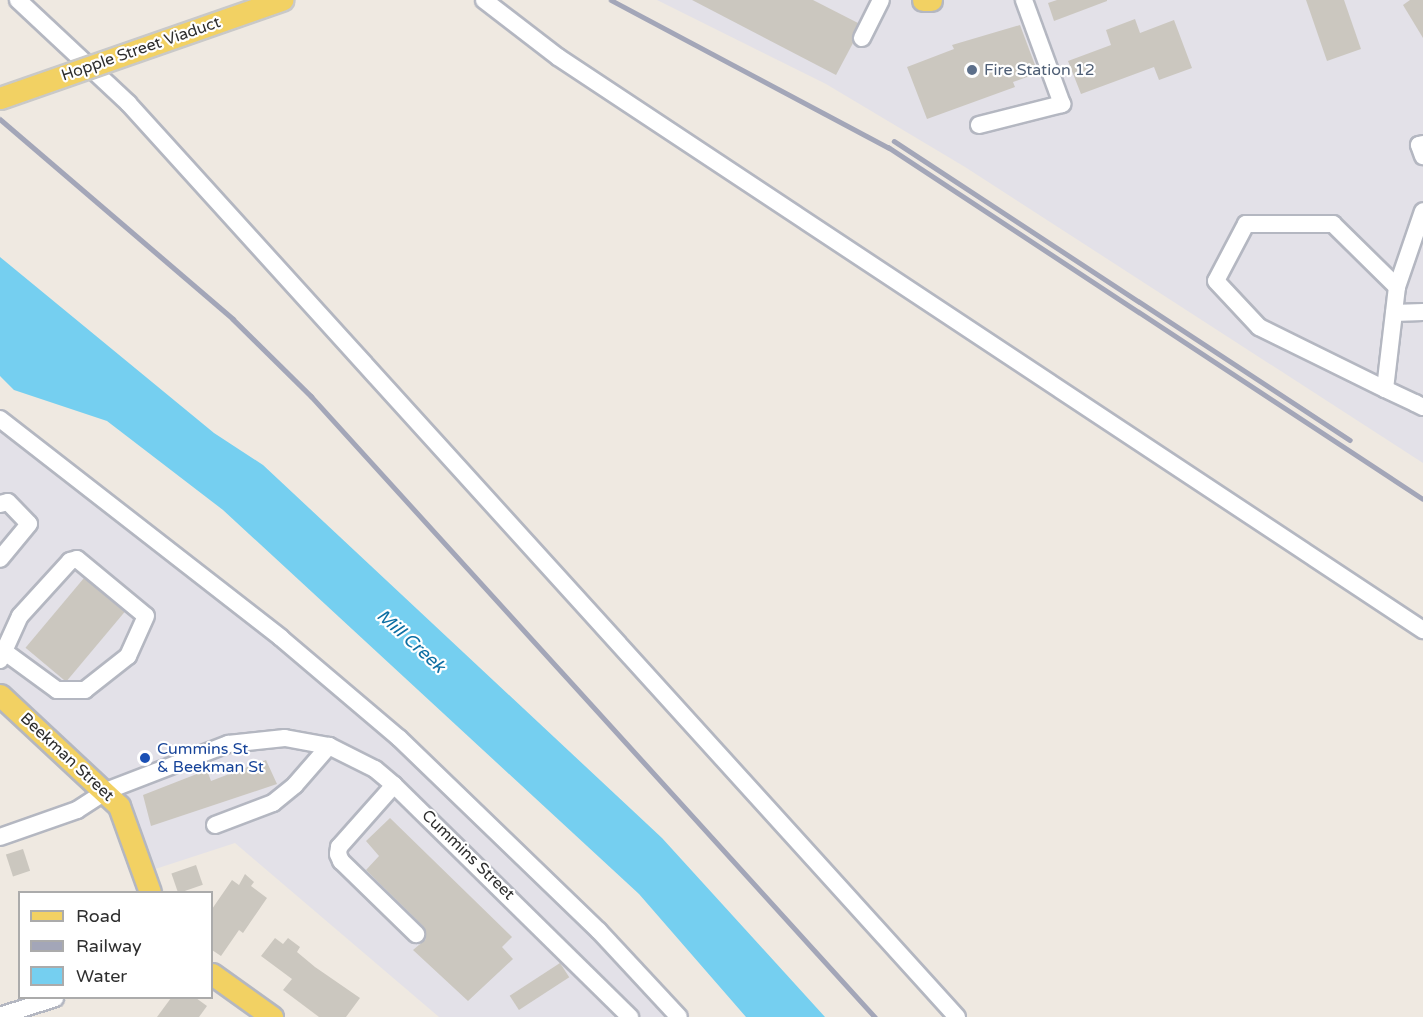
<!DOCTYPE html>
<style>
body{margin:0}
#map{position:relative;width:1423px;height:1017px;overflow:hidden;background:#efe9e1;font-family:"Varela Round",sans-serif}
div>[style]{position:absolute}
.industrial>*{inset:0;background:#e3e1e8}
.water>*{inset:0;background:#75cff0}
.building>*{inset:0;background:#cbc7bf;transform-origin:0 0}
.roads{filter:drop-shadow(2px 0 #b4b7c1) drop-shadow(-2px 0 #b4b7c1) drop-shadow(0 2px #b4b7c1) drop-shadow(0 -2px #b4b7c1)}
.minor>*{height:16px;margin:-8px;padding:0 8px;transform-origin:8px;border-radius:8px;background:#fff}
.major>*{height:21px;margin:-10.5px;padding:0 10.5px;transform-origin:10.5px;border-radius:10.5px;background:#f2d163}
.rail>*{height:4.5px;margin:-2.25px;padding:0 2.25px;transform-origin:2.25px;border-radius:2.25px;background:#a3a6b8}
.bridges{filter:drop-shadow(2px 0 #c9c9c9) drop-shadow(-2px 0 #c9c9c9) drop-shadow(0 2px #c9c9c9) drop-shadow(0 -2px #c9c9c9)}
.major-bridge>*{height:21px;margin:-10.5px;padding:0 10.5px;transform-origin:10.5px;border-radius:10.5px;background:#f2d163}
.dots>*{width:16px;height:16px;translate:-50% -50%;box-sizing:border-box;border:3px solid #fff;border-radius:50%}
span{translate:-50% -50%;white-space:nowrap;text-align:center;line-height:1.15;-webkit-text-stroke:4.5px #fff;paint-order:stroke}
.street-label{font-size:16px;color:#2e2e2e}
.service-label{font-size:16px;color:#4e5e75}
.left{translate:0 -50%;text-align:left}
.transit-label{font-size:16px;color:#164399}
.water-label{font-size:18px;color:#0d6fa3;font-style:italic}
.legend{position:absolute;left:18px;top:891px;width:195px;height:108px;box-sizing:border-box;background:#fff;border:2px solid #ababab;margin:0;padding:8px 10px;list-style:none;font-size:18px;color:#2e2e2e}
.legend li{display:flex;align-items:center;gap:12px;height:30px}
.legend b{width:30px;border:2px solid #ababab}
</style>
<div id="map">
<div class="industrial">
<i style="clip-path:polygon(657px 0,1423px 0,1423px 463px,965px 167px,826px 84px)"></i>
<i style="clip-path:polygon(0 419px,399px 738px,679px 1017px,439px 1017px,235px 843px,143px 873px,119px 806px,0 696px)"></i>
</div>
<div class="water">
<i style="clip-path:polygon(0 257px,214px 433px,263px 465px,662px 838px,825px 1017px,746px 1017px,639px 894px,223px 510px,107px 421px,14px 390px,0 376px)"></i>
</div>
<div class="building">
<i style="clip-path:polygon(692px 0,813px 0,858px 23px,853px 43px,836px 75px)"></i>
<i style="clip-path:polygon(1057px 0,1107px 0,1107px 1px,1054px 21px,1048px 3px)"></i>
<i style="clip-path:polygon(1306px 0,1344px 0,1361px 49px,1327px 61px)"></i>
<i style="clip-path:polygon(1410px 0,1423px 0,1423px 38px,1403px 5px)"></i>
<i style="clip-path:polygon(1135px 19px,1140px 33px,1174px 20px,1192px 68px,1159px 80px,1154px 67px,1081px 94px,1068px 61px,1111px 45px,1106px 30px)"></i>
<i style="clip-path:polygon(1020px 25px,1038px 73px,1013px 82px,1015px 87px,927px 119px,907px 67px,954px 49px,952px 45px)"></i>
<i style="left:84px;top:578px;width:53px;height:91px;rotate:40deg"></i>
<i style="clip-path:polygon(266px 760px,277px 784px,151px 826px,143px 795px,207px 770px,211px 781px)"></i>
<i style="clip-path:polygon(390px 818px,512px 937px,502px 947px,513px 959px,468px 1001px,413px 950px,426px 939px,424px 927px,366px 870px,379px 856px,366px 841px)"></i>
<i style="left:23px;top:849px;width:23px;height:18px;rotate:72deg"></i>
<i style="left:196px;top:865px;width:21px;height:26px;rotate:71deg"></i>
<i style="clip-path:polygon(245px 874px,254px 882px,251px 886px,267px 898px,243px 933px,239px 930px,221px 956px,212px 950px,212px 909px,232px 880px,239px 885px)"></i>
<i style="clip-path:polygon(275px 938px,283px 944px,288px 938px,300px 947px,297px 952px,315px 967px,360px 998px,346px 1017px,319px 1017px,283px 990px,292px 979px,261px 956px)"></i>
<i style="left:560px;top:963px;width:17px;height:60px;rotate:57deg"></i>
<i style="clip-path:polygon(171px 998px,196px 998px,207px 1006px,199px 1017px,157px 1017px)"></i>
</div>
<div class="roads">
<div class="minor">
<i style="left:18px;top:0;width:151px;rotate:43.1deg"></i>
<i style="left:128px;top:103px;width:1234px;rotate:47.79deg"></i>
<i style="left:484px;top:0;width:93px;rotate:37.6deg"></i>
<i style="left:558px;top:57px;width:1038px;rotate:33.52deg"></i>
<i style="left:862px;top:38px;width:42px;rotate:-63.4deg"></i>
<i style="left:979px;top:125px;width:86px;rotate:-14.2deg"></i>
<i style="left:1062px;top:104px;width:111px;rotate:-110.1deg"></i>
<i style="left:1423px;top:144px;width:4px;rotate:166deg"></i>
<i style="left:1419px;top:145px;width:12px;rotate:70deg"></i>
<i style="left:1397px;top:287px;width:80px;rotate:-71.1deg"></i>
<i style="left:1394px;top:313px;width:29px;rotate:-2deg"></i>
<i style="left:1385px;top:389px;width:103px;rotate:-83.3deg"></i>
<i style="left:1397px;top:287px;width:90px;rotate:-135.5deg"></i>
<i style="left:1333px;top:224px;width:87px;rotate:180deg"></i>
<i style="left:1246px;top:224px;width:64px;rotate:117.8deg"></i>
<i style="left:1216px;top:281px;width:63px;rotate:46.9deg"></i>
<i style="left:1259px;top:327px;width:140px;rotate:26.2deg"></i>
<i style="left:1385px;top:389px;width:33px;rotate:25deg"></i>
<i style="left:1415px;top:403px;width:9px;rotate:27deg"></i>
<i style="left:0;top:419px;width:356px;rotate:37.9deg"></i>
<i style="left:281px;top:638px;width:155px;rotate:40.3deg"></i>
<i style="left:399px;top:738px;width:278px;rotate:44deg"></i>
<i style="left:599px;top:931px;width:117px;rotate:47.1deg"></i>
<i style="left:0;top:504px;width:8px;rotate:-14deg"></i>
<i style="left:8px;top:502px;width:30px;rotate:46deg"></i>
<i style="left:29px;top:524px;width:45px;rotate:129.6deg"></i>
<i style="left:0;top:660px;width:48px;rotate:-65.6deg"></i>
<i style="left:20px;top:616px;width:74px;rotate:-47.7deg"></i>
<i style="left:70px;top:561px;width:7px;rotate:-16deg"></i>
<i style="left:77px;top:559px;width:89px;rotate:39.6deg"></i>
<i style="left:146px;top:616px;width:44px;rotate:114.2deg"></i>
<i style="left:128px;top:656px;width:55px;rotate:141.7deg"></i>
<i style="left:85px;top:690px;width:28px;rotate:180deg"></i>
<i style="left:57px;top:690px;width:64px;rotate:-143.8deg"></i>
<i style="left:394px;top:785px;width:83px;rotate:131.6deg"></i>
<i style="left:339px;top:847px;width:7px;rotate:98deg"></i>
<i style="left:338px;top:854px;width:8px;rotate:67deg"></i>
<i style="left:341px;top:861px;width:105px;rotate:44.2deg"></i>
<i style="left:215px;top:825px;width:62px;rotate:-20.8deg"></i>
<i style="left:273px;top:803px;width:28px;rotate:-39deg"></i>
<i style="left:295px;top:785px;width:52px;rotate:-48.9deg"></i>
<i style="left:0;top:837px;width:82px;rotate:-19.3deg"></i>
<i style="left:77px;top:810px;width:35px;rotate:-33deg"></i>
<i style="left:106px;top:791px;width:131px;rotate:-21.1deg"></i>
<i style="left:228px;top:744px;width:57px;rotate:-6deg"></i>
<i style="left:285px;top:738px;width:45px;rotate:10.3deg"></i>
<i style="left:329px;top:746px;width:51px;rotate:26.6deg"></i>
<i style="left:375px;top:769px;width:25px;rotate:40deg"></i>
<i style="left:394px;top:785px;width:331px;rotate:44.5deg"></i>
<i style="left:0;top:1016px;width:58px;rotate:-18.1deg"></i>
</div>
<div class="major">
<i style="left:923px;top:0;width:8px"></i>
<i style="left:0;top:695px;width:163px;rotate:43deg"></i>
<i style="left:119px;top:806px;width:91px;rotate:70.2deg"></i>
<i style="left:212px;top:974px;width:74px;rotate:35.6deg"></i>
</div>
</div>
<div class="rail">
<i style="left:611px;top:0;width:314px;rotate:28deg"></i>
<i style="left:888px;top:147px;width:640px;rotate:33.34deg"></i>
<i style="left:0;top:119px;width:307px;rotate:40.6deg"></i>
<i style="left:233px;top:319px;width:110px;rotate:44.6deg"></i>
<i style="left:311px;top:396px;width:839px;rotate:47.75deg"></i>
<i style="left:894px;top:141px;width:545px;rotate:33.25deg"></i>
</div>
<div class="bridges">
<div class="major-bridge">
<i style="left:0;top:98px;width:299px;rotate:-19.2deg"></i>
</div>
</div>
<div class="dots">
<i style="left:972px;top:70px;background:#5c6f8a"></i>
<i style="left:145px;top:758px;background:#1a4fb4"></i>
</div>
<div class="street-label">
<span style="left:141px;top:49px;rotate:-19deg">Hopple Street Viaduct</span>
<span style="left:67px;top:757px;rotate:43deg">Beekman Street</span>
<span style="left:468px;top:855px;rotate:44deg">Cummins Street</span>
</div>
<div class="service-label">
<span class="left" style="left:984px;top:70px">Fire Station 12</span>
</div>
<div class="transit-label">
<span class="left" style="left:157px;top:758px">Cummins St<br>&amp; Beekman St</span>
</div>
<div class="water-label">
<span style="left:411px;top:641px;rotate:42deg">Mill Creek</span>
</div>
<ul class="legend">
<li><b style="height:8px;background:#f2d163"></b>Road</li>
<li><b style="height:8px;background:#a3a6b8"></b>Railway</li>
<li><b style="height:16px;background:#75cff0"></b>Water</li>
</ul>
</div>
